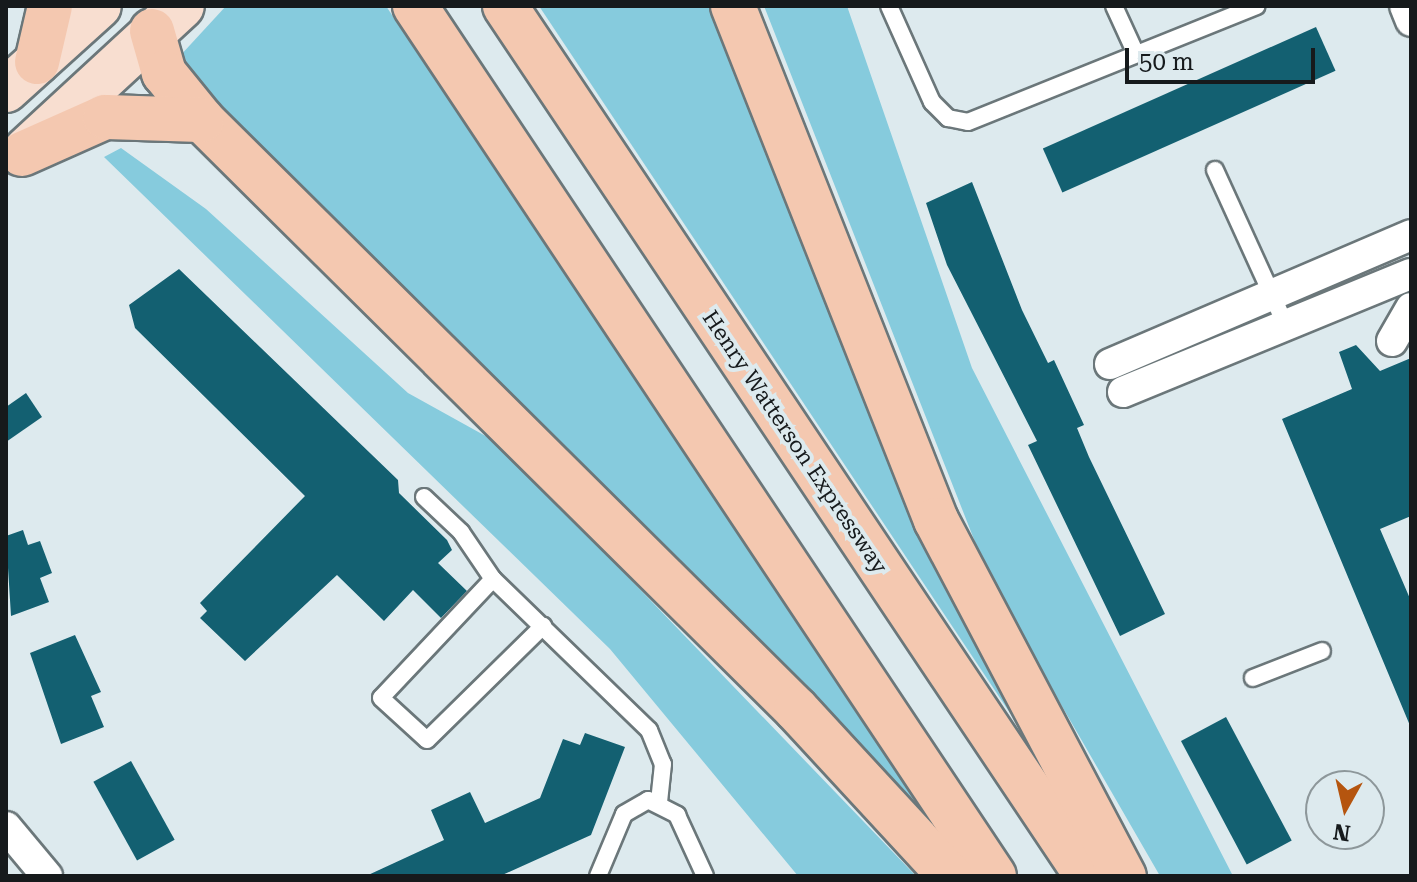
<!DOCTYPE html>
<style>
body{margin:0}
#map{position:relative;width:1417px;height:882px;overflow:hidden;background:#ddeaee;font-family:"Roboto Serif",serif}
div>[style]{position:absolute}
.green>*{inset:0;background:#86cbdd}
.building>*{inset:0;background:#136071;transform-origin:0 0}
.roads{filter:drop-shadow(2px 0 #6b777a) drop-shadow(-2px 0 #6b777a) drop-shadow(0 2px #6b777a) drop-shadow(0 -2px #6b777a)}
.service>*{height:16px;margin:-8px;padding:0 8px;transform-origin:8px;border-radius:8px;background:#fff}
.minor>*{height:30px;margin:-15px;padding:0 15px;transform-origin:15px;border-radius:15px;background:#fff}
.primary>*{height:44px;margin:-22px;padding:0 22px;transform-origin:22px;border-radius:22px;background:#f8ded0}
.motorway>*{height:44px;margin:-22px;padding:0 22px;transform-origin:22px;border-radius:22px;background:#f4c8b0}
span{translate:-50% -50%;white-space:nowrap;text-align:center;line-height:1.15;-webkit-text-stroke:8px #ddeaee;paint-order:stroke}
.street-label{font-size:22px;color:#161a1c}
.frame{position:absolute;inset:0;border:8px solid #161a1c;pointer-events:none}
.north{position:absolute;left:1305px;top:770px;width:80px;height:80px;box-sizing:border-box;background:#ddeaee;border:2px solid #8d979a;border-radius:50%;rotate:188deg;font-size:22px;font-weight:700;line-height:32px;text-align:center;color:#161a1c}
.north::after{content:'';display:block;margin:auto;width:28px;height:36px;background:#b5550f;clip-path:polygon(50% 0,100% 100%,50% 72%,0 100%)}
.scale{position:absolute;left:1125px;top:48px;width:190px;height:36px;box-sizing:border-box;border:4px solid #161a1c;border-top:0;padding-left:10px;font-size:24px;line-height:28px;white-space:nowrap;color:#161a1c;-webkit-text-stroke:6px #ddeaee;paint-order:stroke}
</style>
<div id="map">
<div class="green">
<i style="clip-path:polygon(226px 6px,386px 6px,925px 813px,917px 819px,187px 86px,179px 57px)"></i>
<i style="clip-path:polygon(539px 6px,712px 6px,1034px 740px,1010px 713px)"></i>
<i style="clip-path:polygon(764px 6px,847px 6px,972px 368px,1233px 876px,1160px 876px,992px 585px)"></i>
<i style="clip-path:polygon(121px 148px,206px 209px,408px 393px,500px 444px,916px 876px,798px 876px,610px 649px,104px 157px)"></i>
</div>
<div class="building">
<i style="left:1316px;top:27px;width:48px;height:299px;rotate:66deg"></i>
<i style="clip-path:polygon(972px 182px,1022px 310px,1048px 363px,1054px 360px,1084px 425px,1077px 428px,1089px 457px,1165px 614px,1120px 636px,1028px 445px,1037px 441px,947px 265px,926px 203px)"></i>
<i style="clip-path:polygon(179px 269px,398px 480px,399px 493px,447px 540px,452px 550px,438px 563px,467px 591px,441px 618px,413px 590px,384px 621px,337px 575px,245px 661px,200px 618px,207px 611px,200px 603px,305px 496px,135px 328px,129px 305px)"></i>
<i style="clip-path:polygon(1356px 345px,1380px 371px,1411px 358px,1411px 516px,1380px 529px,1411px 601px,1411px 728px,1282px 419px,1352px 389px,1339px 352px)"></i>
<i style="clip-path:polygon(26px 393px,42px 417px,6px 442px,6px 407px)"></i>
<i style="clip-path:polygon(23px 530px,28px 545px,40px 541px,52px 573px,40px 578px,49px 602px,11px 616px,6px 536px)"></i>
<i style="clip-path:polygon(75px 635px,101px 692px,91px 696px,104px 727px,61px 744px,30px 653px)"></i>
<i style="left:1226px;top:717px;width:140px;height:51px;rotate:62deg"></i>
<i style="clip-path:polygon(585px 733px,625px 747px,591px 835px,500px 876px,366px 876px,444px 840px,431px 810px,470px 792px,485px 823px,540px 798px,563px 739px,580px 745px)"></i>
<i style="left:131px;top:761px;width:90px;height:43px;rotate:61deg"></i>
</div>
<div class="roads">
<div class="service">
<i style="left:889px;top:6px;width:105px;rotate:65.9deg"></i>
<i style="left:932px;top:102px;width:23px;rotate:45deg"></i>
<i style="left:948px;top:118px;width:20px;rotate:11deg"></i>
<i style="left:968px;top:122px;width:311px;rotate:-21.9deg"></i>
<i style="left:1114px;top:6px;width:53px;rotate:65.4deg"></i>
<i style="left:1215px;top:170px;width:171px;rotate:65.5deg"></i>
<i style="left:424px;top:497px;width:51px;rotate:43.4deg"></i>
<i style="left:461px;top:532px;width:57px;rotate:55.8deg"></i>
<i style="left:493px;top:579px;width:217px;rotate:44.1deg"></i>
<i style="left:649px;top:730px;width:37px;rotate:68deg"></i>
<i style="left:663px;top:764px;width:37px;rotate:96deg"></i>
<i style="left:493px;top:579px;width:163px;rotate:133.3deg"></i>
<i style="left:381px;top:698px;width:62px;rotate:42.4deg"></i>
<i style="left:427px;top:740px;width:163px;rotate:-44.5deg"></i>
<i style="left:1253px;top:678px;width:74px;rotate:-21.4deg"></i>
<i style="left:598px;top:876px;width:67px;rotate:-67.2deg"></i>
<i style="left:624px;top:814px;width:28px;rotate:-30deg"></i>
<i style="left:648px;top:800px;width:33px;rotate:27deg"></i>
<i style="left:677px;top:815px;width:67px;rotate:65.3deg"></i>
</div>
<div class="minor">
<i style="left:1405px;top:6px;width:16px;rotate:68deg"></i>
<i style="left:1392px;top:341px;width:38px;rotate:-60deg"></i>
<i style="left:1110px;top:364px;width:327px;rotate:-23.2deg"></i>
<i style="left:1123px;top:392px;width:311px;rotate:-22.3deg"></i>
<i style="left:6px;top:827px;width:64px;rotate:50.1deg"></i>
</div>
<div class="primary">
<i style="left:6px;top:90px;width:125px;rotate:-42.1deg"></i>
<i style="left:26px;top:150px;width:212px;rotate:-42.7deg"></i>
</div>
<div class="motorway">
<i style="left:415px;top:6px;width:1045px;rotate:56.36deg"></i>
<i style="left:505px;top:6px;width:1047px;rotate:56.22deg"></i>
<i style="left:733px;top:6px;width:553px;rotate:68.45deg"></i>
<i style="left:936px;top:520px;width:403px;rotate:62.2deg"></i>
<i style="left:152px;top:31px;width:44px;rotate:74.1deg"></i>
<i style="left:164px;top:73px;width:60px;rotate:51deg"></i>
<i style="left:202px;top:120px;width:837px;rotate:44.76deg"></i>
<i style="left:796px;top:709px;width:227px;rotate:47.3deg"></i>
<i style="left:37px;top:62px;width:57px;rotate:-76.9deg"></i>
<i style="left:22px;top:154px;width:91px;rotate:-24deg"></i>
<i style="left:105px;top:117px;width:97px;rotate:1.8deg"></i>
</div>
</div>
<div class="street-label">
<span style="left:795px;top:442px;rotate:56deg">Henry Watterson Expressway</span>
</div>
<div class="frame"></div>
<div class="north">N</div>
<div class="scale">50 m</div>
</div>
